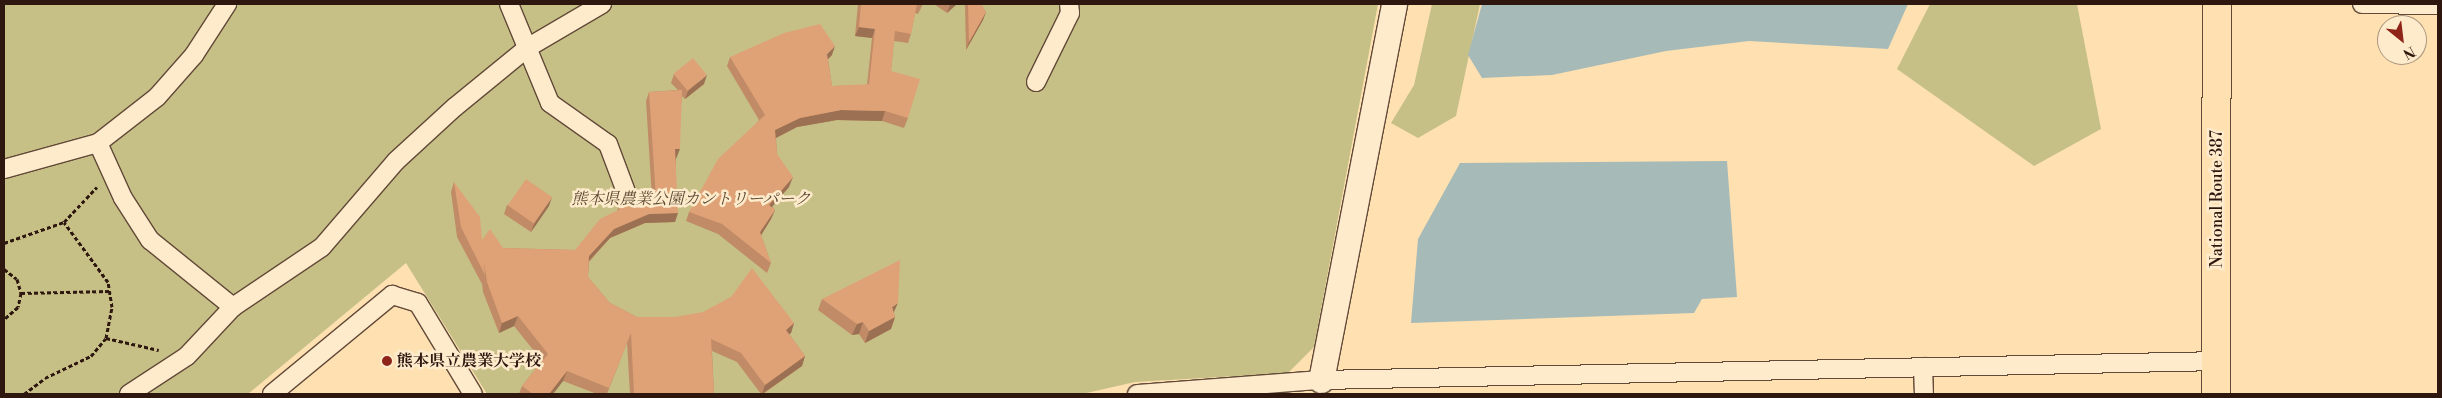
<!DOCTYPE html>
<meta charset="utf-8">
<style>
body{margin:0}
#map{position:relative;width:2442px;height:398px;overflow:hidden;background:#fee0b1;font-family:"Libre Bodoni","Noto Serif JP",serif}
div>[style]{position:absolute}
.green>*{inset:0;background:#c6c087}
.water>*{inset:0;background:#a6bab8}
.path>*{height:3px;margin-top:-1.5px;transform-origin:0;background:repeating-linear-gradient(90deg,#2e170f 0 4px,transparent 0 6.5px)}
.roads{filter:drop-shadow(1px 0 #624938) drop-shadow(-1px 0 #624938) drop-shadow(0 1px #624938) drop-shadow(0 -1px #624938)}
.street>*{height:18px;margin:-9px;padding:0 9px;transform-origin:9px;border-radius:9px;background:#feebcc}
.secondary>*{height:25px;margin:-12.5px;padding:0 12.5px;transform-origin:12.5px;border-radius:12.5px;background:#feebcc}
.highway>*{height:28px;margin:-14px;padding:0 14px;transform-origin:14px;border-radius:14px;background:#fee0b1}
.wall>*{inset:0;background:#c08b66}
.shaded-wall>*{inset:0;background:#9c7153}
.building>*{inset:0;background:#dfa277;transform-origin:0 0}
.dots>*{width:14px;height:14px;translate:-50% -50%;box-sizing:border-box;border:2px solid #feebcc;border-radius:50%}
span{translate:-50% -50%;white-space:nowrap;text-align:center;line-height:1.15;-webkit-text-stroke:5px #feebcc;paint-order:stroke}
.park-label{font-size:16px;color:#5c4a33;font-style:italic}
.street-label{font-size:16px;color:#2e170f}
.poi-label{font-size:16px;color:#2e170f;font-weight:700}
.left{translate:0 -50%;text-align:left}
.frame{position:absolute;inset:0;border:5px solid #2e170f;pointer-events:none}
.north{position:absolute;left:2377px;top:15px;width:50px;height:50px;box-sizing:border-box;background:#feebcc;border:1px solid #ab9680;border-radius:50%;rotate:151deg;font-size:14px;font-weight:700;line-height:20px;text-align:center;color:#2e170f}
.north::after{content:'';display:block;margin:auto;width:18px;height:22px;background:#8f2418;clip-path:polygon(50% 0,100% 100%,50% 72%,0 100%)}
</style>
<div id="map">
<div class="green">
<i style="clip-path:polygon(4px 4px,1378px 4px,1314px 347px,1288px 373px,1135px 382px,1082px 394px,487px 394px,406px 263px,248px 394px,4px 394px)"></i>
<i style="clip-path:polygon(1432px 4px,1480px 4px,1456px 116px,1418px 138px,1391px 123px,1414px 85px)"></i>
<i style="clip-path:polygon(1930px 4px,2077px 4px,2101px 129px,2034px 166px,1897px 69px)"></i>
</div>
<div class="water">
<i style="clip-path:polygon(1482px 4px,1908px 4px,1888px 49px,1749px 41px,1666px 51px,1552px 75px,1482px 78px,1468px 55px)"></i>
<i style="clip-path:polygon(1727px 161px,1737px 297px,1702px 299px,1694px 313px,1411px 323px,1418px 239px,1460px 163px)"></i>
</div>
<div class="path">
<i style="left:4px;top:243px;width:64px;rotate:-19.3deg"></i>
<i style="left:64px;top:222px;width:48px;rotate:-46.7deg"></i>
<i style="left:4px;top:269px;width:16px;rotate:38deg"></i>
<i style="left:17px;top:279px;width:15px;rotate:74deg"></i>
<i style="left:21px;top:293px;width:14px;rotate:102deg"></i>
<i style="left:18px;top:307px;width:18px;rotate:139deg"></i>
<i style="left:21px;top:293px;width:89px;rotate:-1.3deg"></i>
<i style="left:106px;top:338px;width:54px;rotate:12.8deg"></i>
<i style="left:24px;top:394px;width:26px;rotate:-37deg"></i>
<i style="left:45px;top:378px;width:51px;rotate:-25.6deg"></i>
<i style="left:91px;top:356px;width:23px;rotate:-50deg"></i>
<i style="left:106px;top:338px;width:32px;rotate:-79deg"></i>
<i style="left:112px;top:307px;width:25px;rotate:-99deg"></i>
<i style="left:108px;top:282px;width:74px;rotate:-126.3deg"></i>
</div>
<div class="roads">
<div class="street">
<i style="left:509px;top:4px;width:107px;rotate:67.5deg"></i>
<i style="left:550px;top:103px;width:71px;rotate:35.3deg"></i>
<i style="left:608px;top:144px;width:68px;rotate:69.4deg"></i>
<i style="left:2362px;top:4px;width:76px;rotate:0.8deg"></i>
<i style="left:1036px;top:82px;width:77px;rotate:-63.8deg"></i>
<i style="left:1070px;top:13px;width:9px;rotate:-96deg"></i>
<i style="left:98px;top:143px;width:60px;rotate:65.6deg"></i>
<i style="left:123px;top:198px;width:50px;rotate:57.3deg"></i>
<i style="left:150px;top:240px;width:107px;rotate:38.9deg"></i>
<i style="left:4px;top:169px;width:98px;rotate:-15.5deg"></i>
<i style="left:98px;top:143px;width:75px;rotate:-37.9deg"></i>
<i style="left:157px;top:97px;width:56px;rotate:-48.6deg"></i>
<i style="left:194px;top:55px;width:61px;rotate:-57.1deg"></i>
<i style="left:1923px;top:367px;width:27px;rotate:88deg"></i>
<i style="left:129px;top:394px;width:69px;rotate:-33.2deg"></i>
<i style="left:187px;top:356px;width:67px;rotate:-46.8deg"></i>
<i style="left:233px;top:307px;width:107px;rotate:-34deg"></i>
<i style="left:322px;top:247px;width:113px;rotate:-49.3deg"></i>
<i style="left:396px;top:161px;width:80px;rotate:-42.5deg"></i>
<i style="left:455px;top:107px;width:93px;rotate:-39.3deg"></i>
<i style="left:527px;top:48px;width:87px;rotate:-30.4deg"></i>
<i style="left:272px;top:394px;width:156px;rotate:-39.5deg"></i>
<i style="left:392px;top:295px;width:27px;rotate:17deg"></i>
<i style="left:418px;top:303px;width:106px;rotate:58.9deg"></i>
<i style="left:1137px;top:394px;width:185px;rotate:-4.4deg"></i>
<i style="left:1321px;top:380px;width:896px;rotate:-1.21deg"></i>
</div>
<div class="secondary">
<i style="left:1321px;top:380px;width:383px;rotate:-79deg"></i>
</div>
<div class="highway">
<i style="left:2216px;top:394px;width:390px;rotate:-89.9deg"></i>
</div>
</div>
<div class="wall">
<i style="clip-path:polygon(858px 4px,923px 4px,918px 14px,915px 13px,911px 34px,908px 43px,894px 41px,891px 71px,908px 118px,904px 128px,882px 121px,837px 120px,797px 127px,776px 138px,777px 154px,789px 187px,772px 207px,775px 210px,771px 219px,761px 235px,771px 263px,767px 273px,718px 234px,686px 221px,689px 212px,759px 120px,727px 66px,730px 57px,832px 55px,828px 59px,832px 86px,867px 85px,872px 38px,855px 36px)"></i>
<i style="clip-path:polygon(934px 4px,957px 4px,947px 13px)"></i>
<i style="clip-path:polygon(965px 4px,981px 4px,986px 12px,983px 20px,966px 50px)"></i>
<i style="clip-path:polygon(674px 74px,704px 84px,685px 99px,682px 96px,676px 159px,675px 222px,645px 223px,610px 238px,589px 262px,588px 277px,610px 303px,637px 317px,794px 323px,791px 333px,789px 334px,805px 356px,802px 366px,763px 394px,761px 394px,737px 362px,712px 351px,714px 394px,630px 394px,627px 343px,607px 394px,597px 394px,563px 381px,553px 394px,519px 394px,522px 386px,542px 361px,514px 326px,499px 333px,483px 292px,482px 283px,482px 284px,457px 237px,451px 192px,454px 182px,482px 240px,503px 248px,575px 250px,617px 211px,620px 203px,639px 208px,652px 198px,646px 101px,649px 92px,678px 90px,671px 83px)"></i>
<i style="clip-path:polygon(507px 205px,549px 206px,531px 232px,504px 214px)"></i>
<i style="clip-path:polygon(822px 299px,894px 313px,895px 317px,891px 329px,865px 343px,859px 334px,852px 335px,818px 310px)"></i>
</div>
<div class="shaded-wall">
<i style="clip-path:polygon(951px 4px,957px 4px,947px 13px,950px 5px)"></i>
<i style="clip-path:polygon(986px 12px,983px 20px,966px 50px,969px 42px)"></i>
<i style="clip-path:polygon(859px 27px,875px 29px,872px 38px,855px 36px)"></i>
<i style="clip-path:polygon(835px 46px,832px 55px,824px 63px,827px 54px)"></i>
<i style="clip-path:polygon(707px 75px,704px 84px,685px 99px,688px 91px)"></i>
<i style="clip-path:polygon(841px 110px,885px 111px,882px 121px,837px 120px,797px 127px,772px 140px,775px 130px,800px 118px)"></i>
<i style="clip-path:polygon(675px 149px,680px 149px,676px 159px,672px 159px)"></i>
<i style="clip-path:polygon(793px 177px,789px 187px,765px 215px,769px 205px)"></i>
<i style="clip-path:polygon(552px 197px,549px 206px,531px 232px,534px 224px)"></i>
<i style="clip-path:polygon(775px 210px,771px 219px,757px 242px,760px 232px)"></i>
<i style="clip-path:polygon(678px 213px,675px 222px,645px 223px,610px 238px,585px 265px,589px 256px,614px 229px,649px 214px)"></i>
<i style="clip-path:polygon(898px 303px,893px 314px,892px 307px)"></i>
<i style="clip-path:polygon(518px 316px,514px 326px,499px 333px,502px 323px)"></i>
<i style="clip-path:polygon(895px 317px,891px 329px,865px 343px,869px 331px)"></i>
<i style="clip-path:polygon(863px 322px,859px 334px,852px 335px,857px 324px)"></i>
<i style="clip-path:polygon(794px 323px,791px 333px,782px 340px,786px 330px)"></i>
<i style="clip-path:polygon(805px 356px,802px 366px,762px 394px,765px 385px)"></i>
<i style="clip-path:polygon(567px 371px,563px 381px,553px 394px,549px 394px)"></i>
</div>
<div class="building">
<i style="clip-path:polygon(861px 4px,917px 4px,911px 34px,895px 31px,891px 71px,920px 79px,908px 118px,885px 111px,841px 110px,800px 118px,775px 130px,777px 154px,793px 177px,769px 205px,775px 210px,760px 232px,771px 263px,722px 224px,689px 212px,718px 159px,765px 115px,730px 57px,784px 33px,820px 24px,835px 46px,827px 54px,832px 86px,869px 84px,875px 29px,859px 27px)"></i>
<i style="clip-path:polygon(968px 4px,981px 4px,986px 12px,969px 42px)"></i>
<i style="left:693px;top:58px;width:22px;height:25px;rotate:51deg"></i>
<i style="clip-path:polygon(682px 90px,680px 149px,675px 149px,678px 213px,649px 214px,614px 229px,589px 256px,588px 277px,610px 303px,637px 317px,675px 317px,703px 312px,731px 297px,752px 268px,794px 323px,786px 330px,805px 356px,765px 385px,741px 353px,711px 339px,714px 394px,634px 394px,631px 333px,609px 388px,567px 371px,549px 394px,533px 394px,522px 386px,548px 354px,518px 316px,502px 323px,487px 282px,484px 261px,485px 275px,461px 227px,454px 182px,480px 217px,482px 240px,490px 229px,503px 248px,575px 250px,600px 219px,620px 209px,620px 203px,639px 208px,646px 199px,656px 198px,649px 92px)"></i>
<i style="left:526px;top:179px;width:32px;height:32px;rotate:35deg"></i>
<i style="clip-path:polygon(900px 260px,898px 303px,892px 307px,895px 317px,869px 331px,863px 322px,857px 324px,822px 299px)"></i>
</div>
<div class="dots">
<i style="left:387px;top:361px;background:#8f2418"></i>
</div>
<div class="park-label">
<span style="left:691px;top:199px">熊本県農業公園カントリーパーク</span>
</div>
<div class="street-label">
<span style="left:2217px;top:199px;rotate:-90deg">National Route 387</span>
</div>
<div class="poi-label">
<span class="left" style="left:397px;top:361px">熊本県立農業大学校</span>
</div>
<div class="frame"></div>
<div class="north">N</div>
</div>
